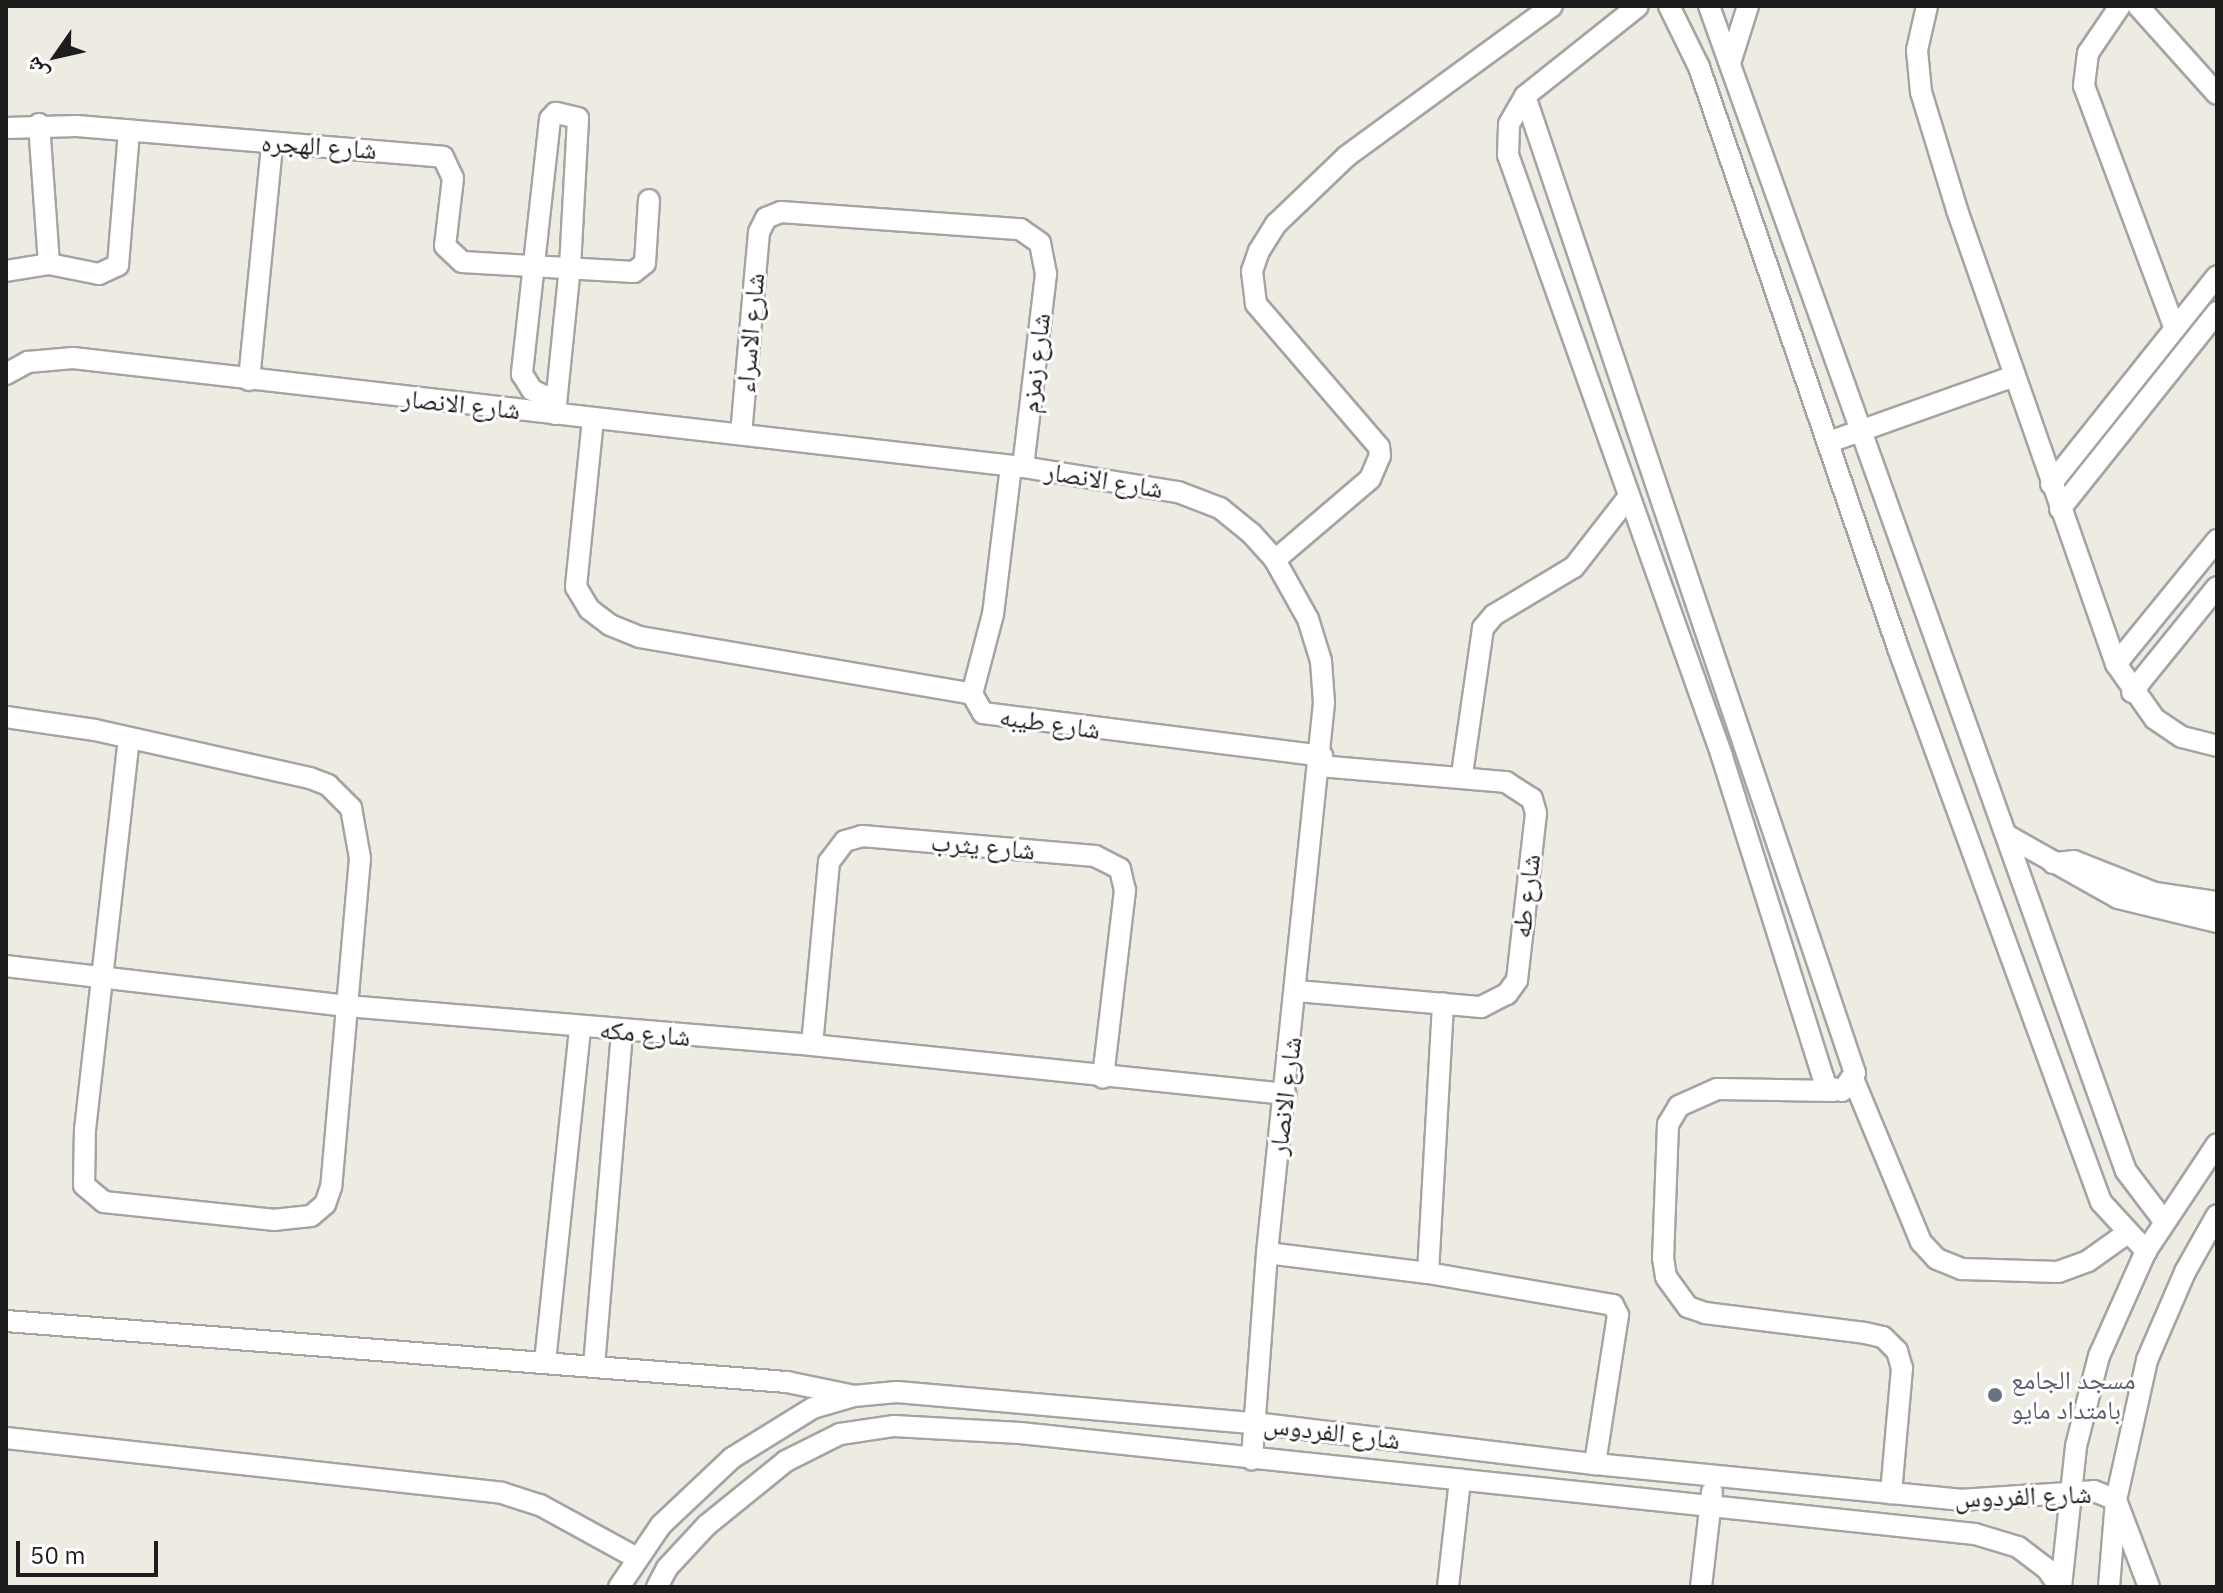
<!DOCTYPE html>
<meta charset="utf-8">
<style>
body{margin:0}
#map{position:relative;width:2223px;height:1593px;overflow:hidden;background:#eeebe3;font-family:"IBM Plex Sans","Noto Naskh Arabic",sans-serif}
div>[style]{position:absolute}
.roads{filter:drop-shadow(2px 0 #a4a4a4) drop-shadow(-2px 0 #a4a4a4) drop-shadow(0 2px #a4a4a4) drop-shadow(0 -2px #a4a4a4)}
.minor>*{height:20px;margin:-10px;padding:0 10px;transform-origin:10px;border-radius:10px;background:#fff}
.dots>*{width:22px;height:22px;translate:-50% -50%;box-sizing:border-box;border:4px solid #fff;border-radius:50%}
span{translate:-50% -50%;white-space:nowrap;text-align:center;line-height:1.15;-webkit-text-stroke:6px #fff;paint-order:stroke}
.street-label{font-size:26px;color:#1d1d1d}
.worship-label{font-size:26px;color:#5b616d}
.left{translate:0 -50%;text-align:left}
.frame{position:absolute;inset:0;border:8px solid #1d1d1d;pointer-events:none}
.north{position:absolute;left:16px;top:16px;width:80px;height:80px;-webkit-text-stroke:6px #fff;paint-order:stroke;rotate:236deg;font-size:22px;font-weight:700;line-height:32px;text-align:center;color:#1d1d1d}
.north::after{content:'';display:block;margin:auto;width:28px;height:36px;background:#1d1d1d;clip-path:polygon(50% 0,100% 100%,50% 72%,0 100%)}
.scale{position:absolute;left:16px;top:1541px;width:142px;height:36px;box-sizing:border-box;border:4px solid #1d1d1d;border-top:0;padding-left:10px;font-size:24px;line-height:28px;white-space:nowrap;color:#1d1d1d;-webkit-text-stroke:6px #fff;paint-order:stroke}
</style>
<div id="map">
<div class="roads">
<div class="minor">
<i style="left:1669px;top:6px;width:68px;rotate:63.8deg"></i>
<i style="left:1699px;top:67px;width:614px;rotate:71.09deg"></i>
<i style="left:1898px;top:648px;width:590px;rotate:69.88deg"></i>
<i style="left:2101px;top:1202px;width:67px;rotate:47.4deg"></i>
<i style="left:1709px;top:6px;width:1237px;rotate:70.31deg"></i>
<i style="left:2126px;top:1171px;width:63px;rotate:52.8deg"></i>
<i style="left:1927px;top:6px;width:45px;rotate:102.8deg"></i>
<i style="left:1917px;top:50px;width:42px;rotate:84.6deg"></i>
<i style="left:1921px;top:92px;width:123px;rotate:73deg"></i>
<i style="left:1957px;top:210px;width:481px;rotate:70.7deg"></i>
<i style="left:2116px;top:664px;width:67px;rotate:54.7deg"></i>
<i style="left:2155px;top:719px;width:32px;rotate:34deg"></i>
<i style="left:2182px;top:737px;width:36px;rotate:14deg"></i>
<i style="left:2120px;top:6px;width:57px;rotate:124.2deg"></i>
<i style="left:2088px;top:53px;width:33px;rotate:97deg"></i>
<i style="left:2084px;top:86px;width:259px;rotate:69.5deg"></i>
<i style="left:2138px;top:6px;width:118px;rotate:48.1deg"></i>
<i style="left:1730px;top:63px;width:60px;rotate:-72.5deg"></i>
<i style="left:1525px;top:96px;width:1031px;rotate:71.34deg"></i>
<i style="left:1855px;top:1073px;width:22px;rotate:126deg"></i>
<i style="left:1842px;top:1091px;width:17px;rotate:-163deg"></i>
<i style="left:1826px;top:1086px;width:9px;rotate:-108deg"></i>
<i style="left:1823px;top:1077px;width:337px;rotate:-107.5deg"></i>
<i style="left:1722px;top:756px;width:638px;rotate:-109.6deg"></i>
<i style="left:1508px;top:155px;width:31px;rotate:-88deg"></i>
<i style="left:1509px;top:124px;width:32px;rotate:-60deg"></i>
<i style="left:1525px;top:96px;width:144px;rotate:-38.5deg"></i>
<i style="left:39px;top:124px;width:140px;rotate:85.9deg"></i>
<i style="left:6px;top:128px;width:71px;rotate:-1.6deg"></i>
<i style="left:77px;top:126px;width:367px;rotate:4.8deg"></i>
<i style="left:443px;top:157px;width:23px;rotate:65deg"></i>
<i style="left:453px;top:178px;width:68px;rotate:96.7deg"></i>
<i style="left:445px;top:246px;width:23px;rotate:43deg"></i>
<i style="left:462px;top:262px;width:172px;rotate:3.3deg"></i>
<i style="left:634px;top:272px;width:14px;rotate:-39deg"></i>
<i style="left:645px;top:263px;width:63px;rotate:-86.4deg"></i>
<i style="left:6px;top:271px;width:44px;rotate:-9.2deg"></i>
<i style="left:49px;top:264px;width:51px;rotate:11.3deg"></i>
<i style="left:99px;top:274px;width:21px;rotate:-25deg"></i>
<i style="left:118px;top:265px;width:135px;rotate:-85.3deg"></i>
<i style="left:6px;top:374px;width:25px;rotate:-29deg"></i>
<i style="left:28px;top:362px;width:45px;rotate:-5.1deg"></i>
<i style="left:73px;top:358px;width:956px;rotate:6.55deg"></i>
<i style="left:1023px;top:467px;width:157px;rotate:9.2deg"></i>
<i style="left:1178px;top:492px;width:45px;rotate:20.9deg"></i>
<i style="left:1220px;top:508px;width:40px;rotate:39deg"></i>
<i style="left:1251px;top:533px;width:36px;rotate:48deg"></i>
<i style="left:1275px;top:560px;width:68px;rotate:60.8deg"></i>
<i style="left:1308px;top:619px;width:44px;rotate:72.8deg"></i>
<i style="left:1321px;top:661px;width:42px;rotate:85.9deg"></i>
<i style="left:1324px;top:703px;width:553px;rotate:95.92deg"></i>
<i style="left:1267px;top:1253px;width:207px;rotate:94.2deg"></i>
<i style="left:249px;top:380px;width:237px;rotate:-84.4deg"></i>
<i style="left:555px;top:414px;width:148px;rotate:-84.2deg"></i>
<i style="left:570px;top:267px;width:149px;rotate:-86.9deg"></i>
<i style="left:578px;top:118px;width:23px;rotate:-167deg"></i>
<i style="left:556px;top:113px;width:8px;rotate:135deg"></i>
<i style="left:550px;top:119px;width:257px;rotate:96.3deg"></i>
<i style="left:522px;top:374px;width:19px;rotate:58deg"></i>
<i style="left:532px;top:390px;width:26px;rotate:25deg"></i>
<i style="left:593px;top:419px;width:169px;rotate:95.8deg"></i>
<i style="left:576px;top:587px;width:26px;rotate:59deg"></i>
<i style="left:589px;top:609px;width:26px;rotate:37deg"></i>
<i style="left:610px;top:625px;width:32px;rotate:22deg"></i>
<i style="left:640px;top:637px;width:337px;rotate:9.7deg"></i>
<i style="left:741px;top:434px;width:203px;rotate:-84.9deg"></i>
<i style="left:759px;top:232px;width:16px;rotate:-63deg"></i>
<i style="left:766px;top:218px;width:16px;rotate:-22deg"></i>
<i style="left:781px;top:212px;width:240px;rotate:4.1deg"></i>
<i style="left:1020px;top:229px;width:24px;rotate:35deg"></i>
<i style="left:1040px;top:243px;width:32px;rotate:79deg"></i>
<i style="left:1046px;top:274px;width:194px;rotate:96.8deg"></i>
<i style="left:1829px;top:442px;width:196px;rotate:-19.6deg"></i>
<i style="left:1011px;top:466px;width:149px;rotate:96.9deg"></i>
<i style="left:993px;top:614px;width:83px;rotate:104.7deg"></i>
<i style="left:972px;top:694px;width:22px;rotate:60deg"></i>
<i style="left:983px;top:713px;width:342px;rotate:7.2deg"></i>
<i style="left:2051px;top:484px;width:266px;rotate:-51.4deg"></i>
<i style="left:2060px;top:509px;width:252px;rotate:-51.4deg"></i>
<i style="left:1275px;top:560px;width:125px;rotate:-40.5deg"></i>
<i style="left:1370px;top:479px;width:25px;rotate:-67deg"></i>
<i style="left:1380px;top:456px;width:9px;rotate:-96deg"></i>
<i style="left:1379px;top:447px;width:189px;rotate:-130.7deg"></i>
<i style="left:1256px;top:304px;width:33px;rotate:-97deg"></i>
<i style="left:1252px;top:271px;width:21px;rotate:-71deg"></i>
<i style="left:1259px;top:251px;width:32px;rotate:-58deg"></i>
<i style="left:1276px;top:224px;width:98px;rotate:-43.8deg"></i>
<i style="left:1347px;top:156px;width:254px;rotate:-36.2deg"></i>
<i style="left:2116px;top:664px;width:160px;rotate:-50.8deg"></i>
<i style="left:2132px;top:692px;width:135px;rotate:-51deg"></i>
<i style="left:6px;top:717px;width:90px;rotate:8.3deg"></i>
<i style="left:95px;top:730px;width:220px;rotate:12.6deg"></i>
<i style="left:310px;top:778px;width:19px;rotate:21deg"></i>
<i style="left:328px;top:785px;width:33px;rotate:45deg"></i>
<i style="left:351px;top:808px;width:51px;rotate:79.8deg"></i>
<i style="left:360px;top:858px;width:330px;rotate:95deg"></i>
<i style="left:331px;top:1187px;width:18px;rotate:109deg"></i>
<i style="left:325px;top:1204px;width:18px;rotate:139deg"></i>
<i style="left:311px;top:1216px;width:36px;rotate:174deg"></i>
<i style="left:275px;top:1220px;width:172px;rotate:-174deg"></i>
<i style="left:104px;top:1202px;width:26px;rotate:-140deg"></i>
<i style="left:84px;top:1185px;width:55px;rotate:-89deg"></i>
<i style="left:85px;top:1130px;width:393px;rotate:-83.6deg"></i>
<i style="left:1462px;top:774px;width:148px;rotate:-81.8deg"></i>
<i style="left:1483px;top:628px;width:17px;rotate:-50deg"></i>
<i style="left:1494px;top:615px;width:93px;rotate:-31deg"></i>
<i style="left:1574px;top:567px;width:86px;rotate:-52.1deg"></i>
<i style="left:2008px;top:836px;width:126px;rotate:29.4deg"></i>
<i style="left:2118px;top:898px;width:102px;rotate:13.6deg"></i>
<i style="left:2053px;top:863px;width:21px;rotate:-5deg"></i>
<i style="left:2074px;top:861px;width:87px;rotate:21.6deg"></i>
<i style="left:2155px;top:893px;width:63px;rotate:8.3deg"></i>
<i style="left:6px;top:966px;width:344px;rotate:6.7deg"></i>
<i style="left:348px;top:1006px;width:466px;rotate:4.8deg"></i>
<i style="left:812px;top:1045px;width:476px;rotate:5.9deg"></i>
<i style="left:1297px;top:991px;width:185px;rotate:5deg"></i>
<i style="left:1481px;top:1007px;width:29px;rotate:-27deg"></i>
<i style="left:1507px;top:994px;width:17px;rotate:-54deg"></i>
<i style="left:1517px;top:980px;width:168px;rotate:-83.5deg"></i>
<i style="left:1536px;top:813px;width:15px;rotate:-106deg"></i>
<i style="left:1532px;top:799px;width:31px;rotate:-147deg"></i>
<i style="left:1506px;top:782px;width:186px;rotate:-175.1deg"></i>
<i style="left:812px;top:1045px;width:184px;rotate:-84.7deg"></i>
<i style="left:829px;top:862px;width:26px;rotate:-53deg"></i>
<i style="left:845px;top:841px;width:18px;rotate:-16deg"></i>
<i style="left:862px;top:836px;width:234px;rotate:4.9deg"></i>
<i style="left:1095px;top:856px;width:28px;rotate:27deg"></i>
<i style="left:1120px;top:869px;width:22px;rotate:77deg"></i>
<i style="left:1125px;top:890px;width:189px;rotate:96.7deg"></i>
<i style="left:1854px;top:1081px;width:174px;rotate:67.4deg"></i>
<i style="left:1921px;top:1242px;width:23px;rotate:47deg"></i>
<i style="left:1937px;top:1259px;width:27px;rotate:22deg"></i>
<i style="left:1962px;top:1269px;width:96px;rotate:1.8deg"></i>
<i style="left:2058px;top:1272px;width:32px;rotate:-20deg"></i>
<i style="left:2088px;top:1261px;width:47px;rotate:-35.4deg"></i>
<i style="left:1834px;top:1091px;width:117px;rotate:-179deg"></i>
<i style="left:1717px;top:1089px;width:42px;rotate:155.9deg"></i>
<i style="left:1679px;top:1106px;width:21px;rotate:121deg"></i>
<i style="left:1668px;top:1124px;width:134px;rotate:92.1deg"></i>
<i style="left:1663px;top:1258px;width:19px;rotate:81deg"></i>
<i style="left:1666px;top:1277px;width:37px;rotate:54deg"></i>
<i style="left:1688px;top:1307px;width:18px;rotate:19deg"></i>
<i style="left:1705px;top:1313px;width:161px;rotate:7.1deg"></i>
<i style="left:1865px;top:1333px;width:18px;rotate:13deg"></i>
<i style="left:1883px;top:1337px;width:20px;rotate:45deg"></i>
<i style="left:1897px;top:1351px;width:18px;rotate:74deg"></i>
<i style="left:1902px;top:1368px;width:126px;rotate:95deg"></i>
<i style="left:1267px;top:1253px;width:162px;rotate:7.1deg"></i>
<i style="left:1428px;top:1273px;width:188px;rotate:9.8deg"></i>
<i style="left:1613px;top:1305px;width:11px;rotate:63deg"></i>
<i style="left:1618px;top:1315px;width:151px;rotate:98.8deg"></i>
<i style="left:1428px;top:1273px;width:270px;rotate:-86.8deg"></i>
<i style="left:6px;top:1321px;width:783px;rotate:4.47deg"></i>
<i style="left:787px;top:1382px;width:64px;rotate:11.7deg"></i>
<i style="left:545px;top:1362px;width:336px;rotate:-84deg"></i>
<i style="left:594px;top:1366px;width:335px;rotate:-85.2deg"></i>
<i style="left:6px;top:1438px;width:499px;rotate:6.3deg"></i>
<i style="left:502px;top:1493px;width:40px;rotate:18deg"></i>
<i style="left:540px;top:1505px;width:108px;rotate:28.7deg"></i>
<i style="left:619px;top:1587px;width:75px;rotate:-55.9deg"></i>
<i style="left:661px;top:1525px;width:98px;rotate:-43.3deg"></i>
<i style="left:732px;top:1458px;width:95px;rotate:-31.7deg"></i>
<i style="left:813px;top:1408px;width:43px;rotate:-16.3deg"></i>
<i style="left:854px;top:1396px;width:43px;rotate:-5.3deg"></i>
<i style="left:897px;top:1392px;width:358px;rotate:5deg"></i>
<i style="left:1254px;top:1423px;width:343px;rotate:6.9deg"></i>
<i style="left:1595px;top:1464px;width:367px;rotate:5.6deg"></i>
<i style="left:1960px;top:1500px;width:134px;rotate:-3.8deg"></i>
<i style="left:2094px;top:1491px;width:24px;rotate:22deg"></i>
<i style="left:2116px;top:1500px;width:93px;rotate:69.2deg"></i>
<i style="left:657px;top:1587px;width:21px;rotate:-62deg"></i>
<i style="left:667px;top:1568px;width:59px;rotate:-47.1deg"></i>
<i style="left:707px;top:1525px;width:102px;rotate:-39deg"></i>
<i style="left:786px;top:1461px;width:60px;rotate:-26.6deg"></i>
<i style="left:840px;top:1434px;width:55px;rotate:-8.4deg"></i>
<i style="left:894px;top:1426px;width:126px;rotate:3.2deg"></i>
<i style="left:1020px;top:1433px;width:960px;rotate:6.04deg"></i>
<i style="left:1975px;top:1534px;width:45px;rotate:16.8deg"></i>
<i style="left:2018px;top:1547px;width:36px;rotate:37deg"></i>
<i style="left:2047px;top:1569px;width:22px;rotate:56deg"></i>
<i style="left:1448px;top:1587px;width:108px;rotate:-83.6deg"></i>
<i style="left:1701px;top:1587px;width:96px;rotate:-83.4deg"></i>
<i style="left:2061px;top:1587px;width:142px;rotate:-83.9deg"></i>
<i style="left:2076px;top:1446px;width:93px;rotate:-75.7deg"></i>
<i style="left:2099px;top:1356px;width:115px;rotate:-65.9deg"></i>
<i style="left:2146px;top:1251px;width:128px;rotate:-56.4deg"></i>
<i style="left:2109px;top:1587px;width:87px;rotate:-85.4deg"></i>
<i style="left:2116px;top:1500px;width:143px;rotate:-77.5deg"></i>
<i style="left:2147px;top:1360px;width:96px;rotate:-66.6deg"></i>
<i style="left:2185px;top:1272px;width:65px;rotate:-60.7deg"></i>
</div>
</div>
<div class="dots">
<i style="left:1995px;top:1395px;background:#6b7280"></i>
</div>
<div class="street-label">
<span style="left:319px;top:146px;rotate:4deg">شارع الهجره</span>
<span style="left:750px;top:333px;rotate:-85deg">شارع الاسراء</span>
<span style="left:1035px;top:363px;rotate:-83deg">شارع زمزم</span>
<span style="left:461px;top:404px;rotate:6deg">شارع الانصار</span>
<span style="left:1104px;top:480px;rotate:9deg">شارع الانصار</span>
<span style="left:1050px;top:723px;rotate:8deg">شارع طيبه</span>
<span style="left:983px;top:846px;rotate:5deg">شارع يثرب</span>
<span style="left:1526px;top:896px;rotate:-83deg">شارع طه</span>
<span style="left:645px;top:1033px;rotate:5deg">شارع مكه</span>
<span style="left:1285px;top:1096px;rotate:-83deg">شارع الانصار</span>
<span style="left:1332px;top:1432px;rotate:7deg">شارع الفردوس</span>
<span style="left:2023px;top:1496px;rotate:-2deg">شارع الفردوس</span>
</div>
<div class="worship-label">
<span class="left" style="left:2011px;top:1395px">مسجد الجامع<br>بامتداد مايو</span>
</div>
<div class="frame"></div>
<div class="north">ش</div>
<div class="scale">50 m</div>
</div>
